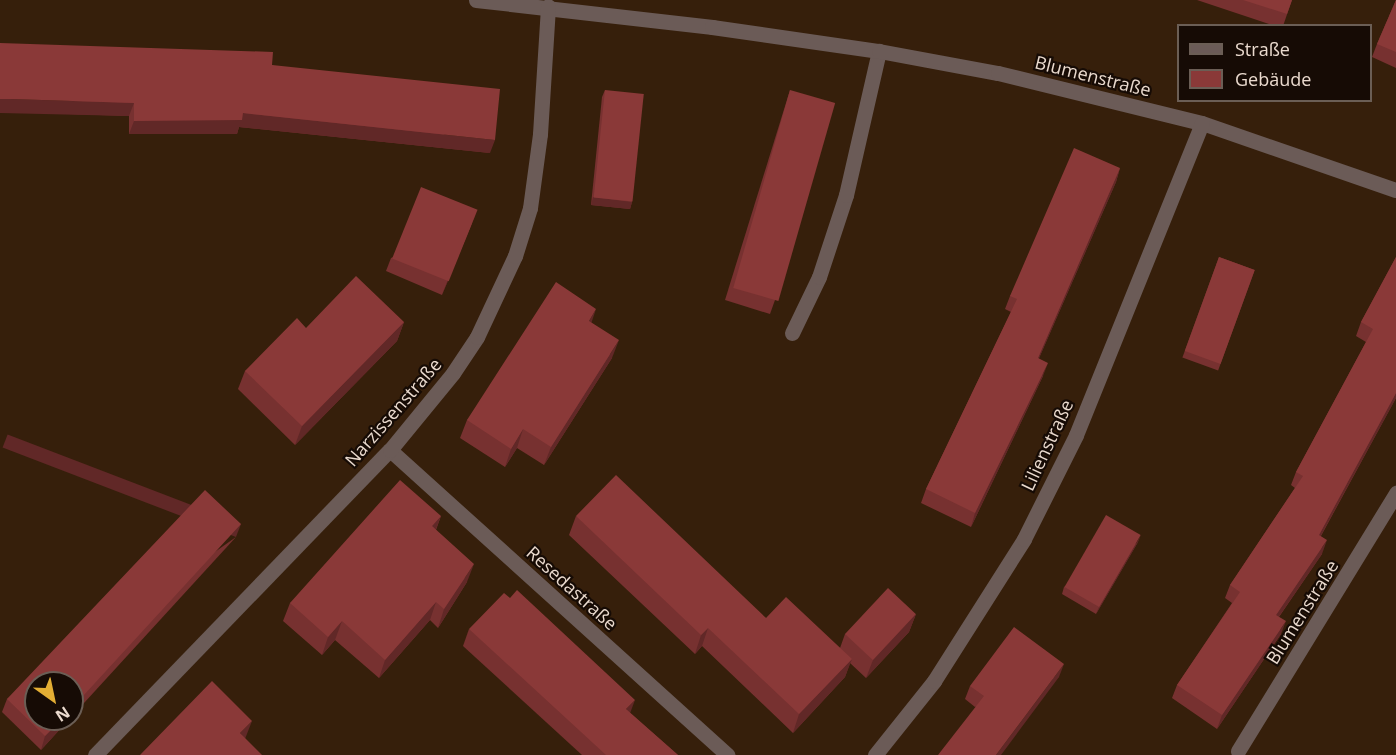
<!DOCTYPE html>
<meta charset="utf-8">
<style>
body{margin:0}
#map{position:relative;width:1396px;height:755px;overflow:hidden;background:#361f0b;font-family:"Open Sans",sans-serif}
div>[style]{position:absolute}
.lane>*{height:15px;margin:-7.5px;padding:0 7.5px;transform-origin:7.5px;border-radius:7.5px;background:#6b5b57}
.street>*{height:15px;margin:-7.5px;padding:0 7.5px;transform-origin:7.5px;border-radius:7.5px;background:#6b5b57}
.wall>*{inset:0;background:#773130;transform-origin:0 0}
.shaded-wall>*{inset:0;background:#612827;transform-origin:0 0}
.building>*{inset:0;background:#8a3938;transform-origin:0 0}
span{translate:-50% -50%;white-space:nowrap;text-align:center;line-height:1.15;-webkit-text-stroke:4.5px #160b05;paint-order:stroke}
.street-label{font-size:18px;color:#eadace}
.legend{position:absolute;left:1177px;top:24px;width:195px;height:78px;box-sizing:border-box;background:#160b05;border:2px solid #6b5e55;margin:0;padding:8px 10px;list-style:none;font-size:18px;color:#eadace}
.legend li{display:flex;align-items:center;gap:12px;height:30px}
.legend b{width:30px;border:2px solid #6b5e55}
.north{position:absolute;left:24px;top:671px;width:60px;height:60px;box-sizing:border-box;background:#160b05;border:2px solid #6b5e55;border-radius:50%;rotate:147deg;font-size:16px;font-weight:700;line-height:24px;text-align:center;color:#eadace}
.north::after{content:'';display:block;margin:auto;width:21px;height:27px;background:#e3ae34;clip-path:polygon(50% 0,100% 100%,50% 72%,0 100%)}
</style>
<div id="map">
<div class="lane">
<i style="left:792px;top:333px;width:62px;rotate:-64.3deg"></i>
<i style="left:819px;top:277px;width:86px;rotate:-71.8deg"></i>
<i style="left:846px;top:195px;width:148px;rotate:-77.1deg"></i>
<i style="left:1238px;top:751px;width:303px;rotate:-58.5deg"></i>
</div>
<div class="street">
<i style="left:476px;top:0;width:238px;rotate:6.5deg"></i>
<i style="left:712px;top:27px;width:169px;rotate:8.2deg"></i>
<i style="left:879px;top:51px;width:121px;rotate:10.5deg"></i>
<i style="left:998px;top:73px;width:210px;rotate:13.8deg"></i>
<i style="left:1202px;top:123px;width:205px;rotate:19.1deg"></i>
<i style="left:390px;top:450px;width:455px;rotate:42.1deg"></i>
<i style="left:95px;top:755px;width:424px;rotate:-46deg"></i>
<i style="left:390px;top:450px;width:99px;rotate:-50.7deg"></i>
<i style="left:453px;top:373px;width:43px;rotate:-56.3deg"></i>
<i style="left:477px;top:337px;width:89px;rotate:-64.9deg"></i>
<i style="left:515px;top:256px;width:50px;rotate:-72.6deg"></i>
<i style="left:530px;top:208px;width:75px;rotate:-82.3deg"></i>
<i style="left:540px;top:134px;width:128px;rotate:-86.4deg"></i>
<i style="left:875px;top:755px;width:95px;rotate:-51.4deg"></i>
<i style="left:934px;top:681px;width:168px;rotate:-57.6deg"></i>
<i style="left:1024px;top:539px;width:116px;rotate:-63.4deg"></i>
<i style="left:1076px;top:435px;width:336px;rotate:-68deg"></i>
</div>
<div class="wall">
<i style="clip-path:polygon(1197px 0,1292px 0,1283px 26px,1275px 26px)"></i>
<i style="clip-path:polygon(1396px 0,1396px 68px,1372px 57px,1377px 44px)"></i>
<i style="clip-path:polygon(272px 65px,490px 153px,239px 127px,237px 134px,129px 134px,129px 116px,7px 112px)"></i>
<i style="clip-path:polygon(605px 90px,632px 202px,630px 209px,591px 205px,602px 97px)"></i>
<i style="clip-path:polygon(790px 90px,775px 300px,770px 314px,725px 300px)"></i>
<i style="clip-path:polygon(1120px 168px,1116px 182px,1039px 358px,1043px 376px,971px 527px,921px 503px,926px 489px,1011px 312px,1005px 309px,1010px 296px)"></i>
<i style="clip-path:polygon(472px 223px,442px 295px,386px 271px,391px 258px)"></i>
<i style="left:1219px;top:257px;width:38px;height:107px;rotate:20deg"></i>
<i style="clip-path:polygon(1396px 257px,1396px 398px,1321px 536px,1322px 554px,1279px 617px,1281px 634px,1217px 729px,1172px 698px,1177px 685px,1232px 603px,1225px 598px,1230px 585px,1295px 488px,1291px 485px,1296px 472px,1366px 342px,1356px 336px,1361px 322px)"></i>
<i style="clip-path:polygon(404px 322px,397px 341px,295px 445px,238px 389px,245px 371px,306px 328px)"></i>
<i style="clip-path:polygon(591px 323px,612px 358px,544px 465px,517px 448px,505px 467px,460px 438px,467px 420px)"></i>
<i style="clip-path:polygon(441px 516px,436px 530px,467px 582px,438px 628px,430px 620px,379px 678px,335px 640px,322px 655px,283px 621px,290px 603px)"></i>
<i style="clip-path:polygon(576px 516px,766px 618px,840px 648px,845px 634px,916px 614px,909px 632px,866px 678px,850px 663px,845px 677px,793px 733px,702px 646px,695px 654px,569px 535px)"></i>
<i style="clip-path:polygon(236px 537px,41px 750px,2px 712px,7px 699px)"></i>
<i style="clip-path:polygon(1138px 542px,1096px 614px,1062px 594px,1064px 587px)"></i>
<i style="clip-path:polygon(469px 629px,630px 713px,678px 755px,582px 755px,463px 646px)"></i>
<i style="clip-path:polygon(1059px 677px,975px 707px,965px 699px,970px 686px)"></i>
</div>
<div class="shaded-wall">
<i style="clip-path:polygon(0 99px,11px 99px,134px 103px,129px 116px,0 113px)"></i>
<i style="clip-path:polygon(243px 113px,495px 140px,490px 153px,239px 127px,237px 134px,129px 134px,134px 121px)"></i>
<i style="clip-path:polygon(1120px 168px,1116px 182px,1033px 372px,1038px 358px)"></i>
<i style="clip-path:polygon(593px 197px,632px 202px,630px 209px,591px 205px)"></i>
<i style="clip-path:polygon(477px 210px,472px 223px,442px 295px,447px 282px)"></i>
<i style="clip-path:polygon(596px 309px,590px 327px,589px 321px)"></i>
<i style="clip-path:polygon(404px 322px,397px 341px,295px 445px,302px 426px)"></i>
<i style="clip-path:polygon(619px 340px,612px 358px,544px 465px,551px 447px)"></i>
<i style="clip-path:polygon(1048px 363px,1043px 376px,971px 527px,975px 513px)"></i>
<i style="clip-path:polygon(1396px 393px,1396px 398px,1314px 548px,1319px 535px)"></i>
<i style="clip-path:polygon(523px 429px,517px 448px,505px 467px,511px 449px)"></i>
<i style="clip-path:polygon(441px 516px,434px 534px,432px 526px)"></i>
<i style="left:241px;top:524px;width:14px;height:250px;rotate:111deg"></i>
<i style="clip-path:polygon(1141px 535px,1138px 542px,1096px 614px,1099px 607px)"></i>
<i style="clip-path:polygon(1327px 540px,1322px 554px,1271px 628px,1276px 615px)"></i>
<i style="clip-path:polygon(474px 564px,467px 582px,438px 628px,444px 609px)"></i>
<i style="clip-path:polygon(436px 602px,430px 620px,379px 678px,385px 660px)"></i>
<i style="clip-path:polygon(916px 614px,909px 632px,866px 678px,873px 660px)"></i>
<i style="clip-path:polygon(342px 621px,335px 640px,322px 655px,328px 637px)"></i>
<i style="clip-path:polygon(1286px 621px,1281px 634px,1217px 729px,1222px 715px)"></i>
<i style="clip-path:polygon(708px 628px,702px 646px,695px 654px,701px 635px)"></i>
<i style="clip-path:polygon(852px 659px,845px 677px,793px 733px,799px 714px)"></i>
<i style="clip-path:polygon(1064px 664px,1059px 677px,1001px 755px,996px 755px)"></i>
<i style="clip-path:polygon(635px 700px,629px 716px,626px 709px)"></i>
<i style="clip-path:polygon(62px 719px,69px 719px,41px 750px,45px 736px)"></i>
<i style="clip-path:polygon(252px 721px,245px 739px,240px 733px)"></i>
</div>
<div class="building">
<i style="clip-path:polygon(1243px 0,1292px 0,1287px 14px)"></i>
<i style="clip-path:polygon(1396px 0,1396px 52px,1377px 44px)"></i>
<i style="clip-path:polygon(0 43px,273px 52px,272px 65px,500px 89px,495px 140px,243px 113px,242px 120px,134px 121px,134px 103px,11px 99px,0 99px)"></i>
<i style="left:605px;top:90px;width:39px;height:108px;rotate:6deg"></i>
<i style="left:790px;top:90px;width:47px;height:206px;rotate:16deg"></i>
<i style="clip-path:polygon(1074px 148px,1120px 168px,1038px 358px,1048px 363px,975px 513px,926px 489px,1017px 299px,1010px 296px)"></i>
<i style="left:421px;top:187px;width:61px;height:77px;rotate:22deg"></i>
<i style="left:1219px;top:257px;width:38px;height:100px;rotate:20deg"></i>
<i style="clip-path:polygon(1396px 257px,1396px 393px,1319px 535px,1327px 540px,1276px 615px,1286px 621px,1222px 715px,1177px 685px,1240px 592px,1230px 585px,1303px 476px,1296px 472px,1373px 329px,1361px 322px)"></i>
<i style="clip-path:polygon(356px 276px,404px 322px,302px 426px,245px 371px,297px 318px,306px 328px)"></i>
<i style="clip-path:polygon(556px 282px,596px 309px,589px 321px,619px 340px,551px 447px,523px 429px,511px 449px,467px 420px)"></i>
<i style="clip-path:polygon(616px 475px,766px 618px,786px 597px,852px 659px,799px 714px,708px 628px,701px 635px,576px 516px)"></i>
<i style="clip-path:polygon(400px 480px,441px 516px,432px 526px,474px 564px,444px 609px,436px 602px,385px 660px,342px 621px,328px 637px,290px 603px)"></i>
<i style="clip-path:polygon(205px 490px,241px 524px,72px 708px,72px 683px,36px 683px,36px 719px,62px 719px,45px 736px,7px 699px)"></i>
<i style="left:1106px;top:515px;width:40px;height:83px;rotate:30deg"></i>
<i style="left:888px;top:588px;width:38px;height:63px;rotate:43deg"></i>
<i style="clip-path:polygon(517px 590px,635px 700px,626px 709px,678px 755px,606px 755px,469px 629px,504px 593px,510px 598px)"></i>
<i style="clip-path:polygon(1014px 627px,1064px 664px,996px 755px,938px 755px,984px 696px,970px 686px)"></i>
<i style="clip-path:polygon(212px 681px,252px 721px,240px 733px,262px 755px,140px 755px)"></i>
</div>
<div class="street-label">
<span style="left:1093px;top:76px;rotate:14deg">Blumenstraße</span>
<span style="left:393px;top:412px;rotate:-49deg">Narzissenstraße</span>
<span style="left:1047px;top:445px;rotate:-65deg">Lilienstraße</span>
<span style="left:572px;top:588px;rotate:42deg">Resedastraße</span>
<span style="left:1302px;top:612px;rotate:-58deg">Blumenstraße</span>
</div>
<ul class="legend">
<li><b style="height:8px;background:#6b5b57"></b>Straße</li>
<li><b style="height:16px;background:#8a3938"></b>Gebäude</li>
</ul>
<div class="north">N</div>
</div>
